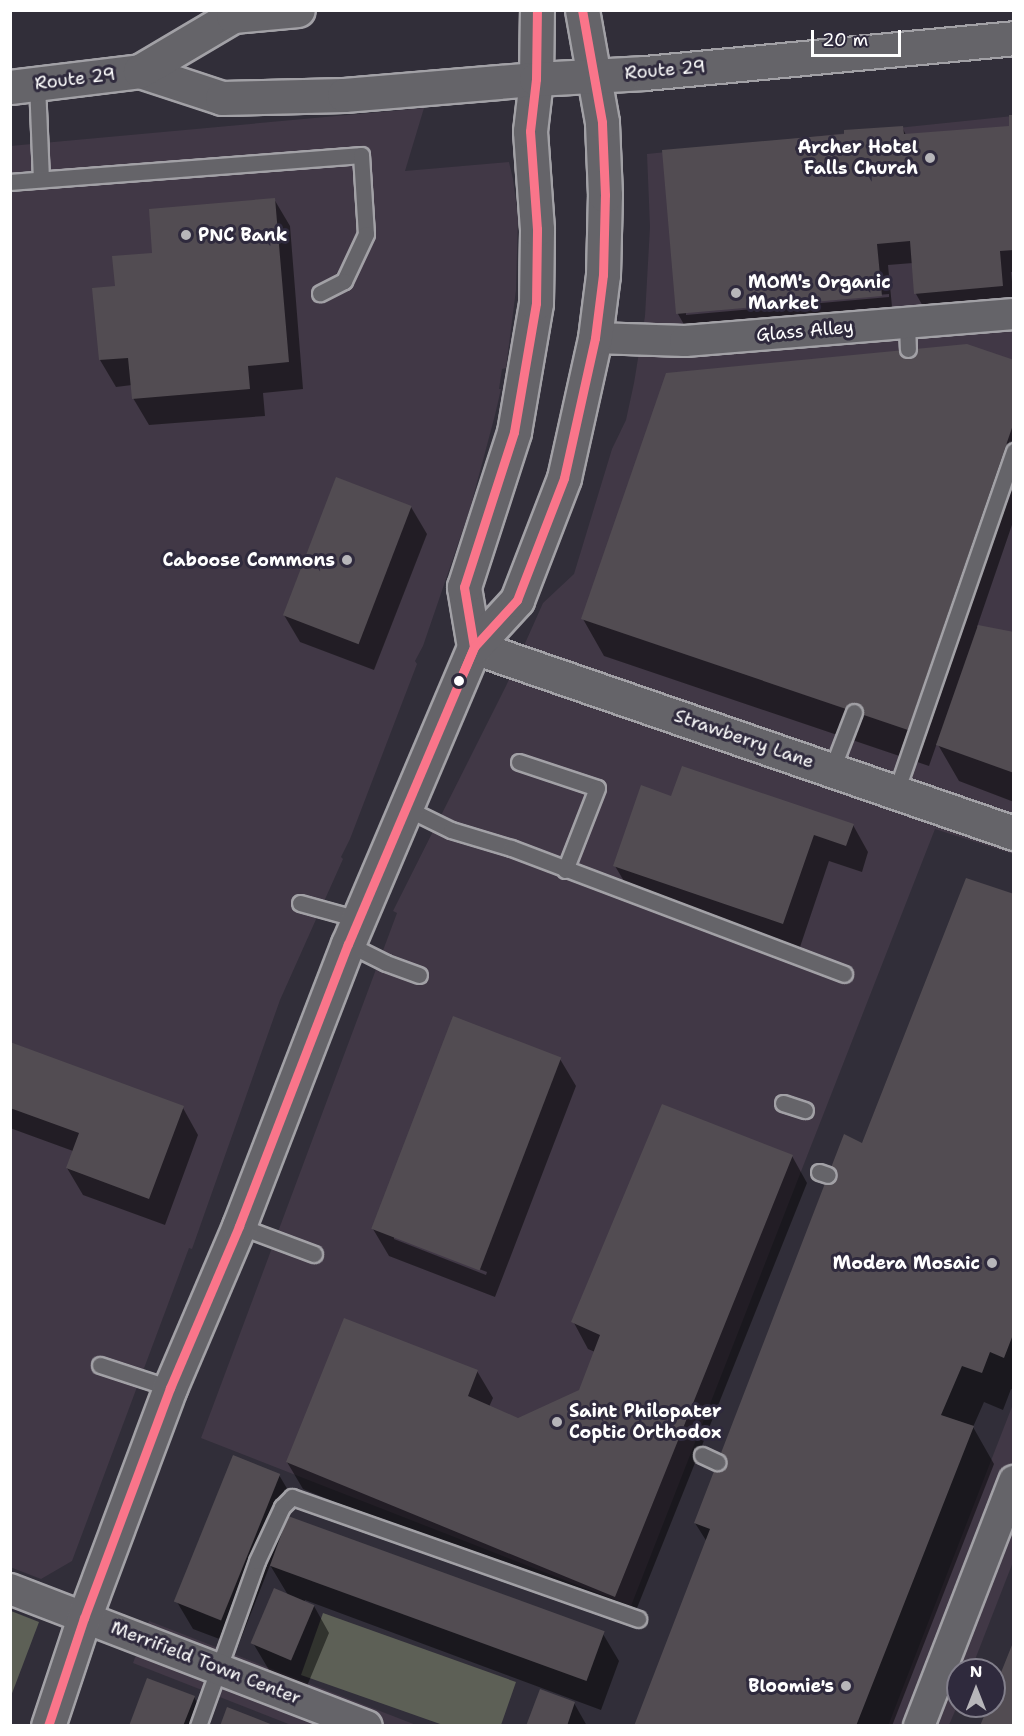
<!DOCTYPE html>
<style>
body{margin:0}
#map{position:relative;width:1024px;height:1736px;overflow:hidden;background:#312e39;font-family:"Shantell Sans",sans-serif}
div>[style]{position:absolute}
.built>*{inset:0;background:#413846}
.green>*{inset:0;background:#5d6056}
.shadow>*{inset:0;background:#0007}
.building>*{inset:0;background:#524c52;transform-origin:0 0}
.roads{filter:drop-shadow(2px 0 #a2a1a6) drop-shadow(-2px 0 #a2a1a6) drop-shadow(0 2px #a2a1a6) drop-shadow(0 -2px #a2a1a6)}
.service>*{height:15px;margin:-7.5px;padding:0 7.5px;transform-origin:7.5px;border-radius:7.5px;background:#656469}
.minor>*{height:30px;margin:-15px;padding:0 15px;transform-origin:15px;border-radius:15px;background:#656469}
.tertiary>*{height:33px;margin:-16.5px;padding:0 16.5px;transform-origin:16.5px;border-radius:16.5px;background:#656469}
.primary>*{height:33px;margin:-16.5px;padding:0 16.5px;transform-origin:16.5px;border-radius:16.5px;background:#656469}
.bus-1>*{height:9px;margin:-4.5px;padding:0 4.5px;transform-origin:4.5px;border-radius:4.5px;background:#fa758a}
.dots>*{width:16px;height:16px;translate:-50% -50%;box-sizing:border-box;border:3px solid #2f2a3d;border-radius:50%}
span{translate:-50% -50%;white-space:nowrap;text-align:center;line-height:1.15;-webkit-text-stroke:6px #2f2a3d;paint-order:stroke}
.street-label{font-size:18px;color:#fff}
.poi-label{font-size:18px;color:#fff;font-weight:700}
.right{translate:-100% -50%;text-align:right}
.left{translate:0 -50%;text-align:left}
.frame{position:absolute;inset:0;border:12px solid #fff;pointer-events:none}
.north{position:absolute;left:946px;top:1658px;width:60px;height:60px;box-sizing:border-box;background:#2f2a3d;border:2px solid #827f8b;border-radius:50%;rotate:0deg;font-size:16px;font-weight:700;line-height:24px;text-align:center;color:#fff}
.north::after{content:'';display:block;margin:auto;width:21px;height:27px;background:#b7b6ba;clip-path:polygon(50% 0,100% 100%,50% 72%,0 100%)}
.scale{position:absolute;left:811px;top:30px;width:90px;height:27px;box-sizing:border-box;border:3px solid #fff;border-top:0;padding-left:8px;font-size:18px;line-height:21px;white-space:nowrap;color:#fff;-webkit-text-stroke:4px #2f2a3d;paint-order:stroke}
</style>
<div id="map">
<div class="built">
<i style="clip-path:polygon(424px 108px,405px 171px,509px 162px,513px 179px,518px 216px,516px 290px,506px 368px,502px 369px,499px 389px,501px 389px,495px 415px,470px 509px,423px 646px,415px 661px,417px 664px,350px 839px,341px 857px,343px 859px,280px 1000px,192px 1249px,189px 1248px,72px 1561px,41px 1579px,10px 1567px,10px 146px)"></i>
<i style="clip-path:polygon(1013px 116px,1013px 854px,935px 829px,631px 1606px,201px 1438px,397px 913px,393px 911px,506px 686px,543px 603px,574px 574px,612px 449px,626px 420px,634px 383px,645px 316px,650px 227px,647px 154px)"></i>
<i style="clip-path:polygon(1013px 1404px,1013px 1562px,971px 1670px,958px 1670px,958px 1704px,949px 1725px,888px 1726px)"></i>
<i style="clip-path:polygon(149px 1621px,416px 1725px,291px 1725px,133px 1663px)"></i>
</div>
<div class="green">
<i style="clip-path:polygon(11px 1611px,39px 1622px,11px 1696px,10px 1611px)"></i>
<i style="clip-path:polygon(323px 1613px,516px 1682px,501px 1725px,443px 1725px,301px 1675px)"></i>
</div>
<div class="shadow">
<i style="clip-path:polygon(evenodd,1014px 116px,1014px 272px,1011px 272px,1014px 300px,928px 315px,916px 294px,913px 263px,888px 265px,893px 317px,690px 335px,678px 314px,664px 151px,846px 135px,902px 127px,906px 135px,1011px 128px,1014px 116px,889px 294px,889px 297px,686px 315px,686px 312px,889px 294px)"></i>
<i style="clip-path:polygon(274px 199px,290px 226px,303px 389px,263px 393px,265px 416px,149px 425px,133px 398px,132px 385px,116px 387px,100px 360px,116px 288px,154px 254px)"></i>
<i style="clip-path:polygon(1014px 361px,1014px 519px,977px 627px,1014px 634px,1014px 802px,959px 781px,937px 743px,929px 766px,604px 656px,583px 619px)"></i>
<i style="clip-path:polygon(411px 507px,427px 534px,374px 670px,300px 642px,284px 615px)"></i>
<i style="clip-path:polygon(672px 798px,853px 825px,868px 852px,862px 872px,829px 861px,799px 950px,631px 893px,615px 866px)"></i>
<i style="clip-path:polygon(1014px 896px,1014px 1390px,1011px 1389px,1003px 1410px,984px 1402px,973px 1427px,994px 1464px,892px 1726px,636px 1726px,707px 1542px,695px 1523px,863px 1146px)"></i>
<i style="clip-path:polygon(10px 1044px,183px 1108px,198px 1135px,165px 1225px,83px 1195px,67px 1168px,73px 1151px,10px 1128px)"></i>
<i style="clip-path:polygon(evenodd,560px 1059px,576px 1086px,495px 1297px,389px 1256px,373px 1229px,560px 1059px,394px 1236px,487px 1272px,486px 1275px,394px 1239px,394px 1236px)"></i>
<i style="clip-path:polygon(792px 1156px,807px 1183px,631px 1623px,303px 1489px,287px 1462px,477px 1371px,493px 1398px,489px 1407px,518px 1419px,581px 1392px,595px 1352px,588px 1349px,573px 1321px)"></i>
<i style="clip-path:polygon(279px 1475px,295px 1502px,289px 1518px,603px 1634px,619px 1661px,601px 1710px,305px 1600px,304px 1602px,314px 1606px,329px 1633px,307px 1686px,269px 1670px,253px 1643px,288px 1595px,270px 1565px,238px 1646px,193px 1629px,177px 1602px)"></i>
<i style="clip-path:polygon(194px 1697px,209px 1726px,130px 1726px)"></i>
<i style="clip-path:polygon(574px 1703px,587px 1726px,528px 1726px)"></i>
</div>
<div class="building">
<i style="clip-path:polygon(1009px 115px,1014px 115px,1014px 250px,1000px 251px,1003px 286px,914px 294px,910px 241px,877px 244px,882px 296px,676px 314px,662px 150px,844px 134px,844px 130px,903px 126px,904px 134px,1009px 126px)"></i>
<i style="clip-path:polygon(275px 198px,289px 362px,248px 366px,250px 389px,132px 399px,128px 358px,99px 360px,92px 288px,115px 286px,112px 256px,152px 253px,149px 209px)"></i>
<i style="clip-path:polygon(967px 344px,1014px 360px,1014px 422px,908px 730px,581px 619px,666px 373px)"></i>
<i style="left:336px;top:477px;width:81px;height:148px;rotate:21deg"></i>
<i style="clip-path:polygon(978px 625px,1014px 632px,1014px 773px,936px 745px)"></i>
<i style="clip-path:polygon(682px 766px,854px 824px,846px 846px,814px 835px,783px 924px,613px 866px,641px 785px,671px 796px)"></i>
<i style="clip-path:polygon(966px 878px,1014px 894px,1014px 1332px,1004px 1358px,990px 1352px,982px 1373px,962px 1366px,941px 1415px,974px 1426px,856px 1726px,634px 1726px,710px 1529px,694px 1523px,844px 1134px,862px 1143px)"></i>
<i style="left:453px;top:1016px;width:116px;height:228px;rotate:21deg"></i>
<i style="clip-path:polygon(10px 1042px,184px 1106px,149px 1199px,66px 1168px,79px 1133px,10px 1108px)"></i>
<i style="clip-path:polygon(662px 1104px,793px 1155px,615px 1597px,286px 1462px,344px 1318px,478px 1370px,468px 1396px,518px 1418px,579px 1390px,600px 1335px,571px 1322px)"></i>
<i style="left:233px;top:1455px;width:51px;height:158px;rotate:22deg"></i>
<i style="left:288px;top:1516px;width:337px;height:53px;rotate:20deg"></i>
<i style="left:274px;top:1588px;width:44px;height:60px;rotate:23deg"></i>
<i style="clip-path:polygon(1014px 1640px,1014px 1726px,980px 1726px,988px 1706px,994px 1706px,994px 1690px)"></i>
<i style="clip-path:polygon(147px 1678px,195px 1696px,183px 1726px,129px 1726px)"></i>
<i style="clip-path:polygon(540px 1689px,575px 1702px,567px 1726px,526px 1726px)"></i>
<i style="clip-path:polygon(227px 1707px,273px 1725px,273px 1726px,220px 1726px)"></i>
</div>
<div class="roads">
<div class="service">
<i style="left:37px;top:84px;width:95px;rotate:87.6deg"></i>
<i style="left:10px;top:182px;width:352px;rotate:-4.4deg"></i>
<i style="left:361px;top:155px;width:79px;rotate:86.4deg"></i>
<i style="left:366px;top:234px;width:52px;rotate:115.1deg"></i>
<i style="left:344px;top:281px;width:27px;rotate:153deg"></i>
<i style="left:907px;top:323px;width:26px;rotate:88deg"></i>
<i style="left:519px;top:762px;width:82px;rotate:18.4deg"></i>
<i style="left:597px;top:788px;width:88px;rotate:111.3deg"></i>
<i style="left:832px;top:769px;width:61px;rotate:-68.9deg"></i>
<i style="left:896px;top:792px;width:361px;rotate:-70.9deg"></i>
<i style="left:406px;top:808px;width:50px;rotate:26.1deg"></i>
<i style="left:451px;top:830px;width:63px;rotate:16.7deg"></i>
<i style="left:511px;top:848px;width:356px;rotate:20.7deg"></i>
<i style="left:300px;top:903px;width:60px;rotate:15.4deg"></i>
<i style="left:348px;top:944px;width:42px;rotate:26.6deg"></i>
<i style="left:386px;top:963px;width:35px;rotate:20deg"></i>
<i style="left:783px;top:1103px;width:23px;rotate:18deg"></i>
<i style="left:819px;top:1172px;width:9px;rotate:18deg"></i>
<i style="left:239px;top:1226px;width:80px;rotate:20.5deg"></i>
<i style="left:100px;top:1365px;width:74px;rotate:18.2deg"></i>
<i style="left:702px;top:1455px;width:17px;rotate:25deg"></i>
<i style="left:198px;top:1726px;width:175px;rotate:-70.3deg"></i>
<i style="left:257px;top:1561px;width:60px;rotate:-65.2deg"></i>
<i style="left:282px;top:1507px;width:14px;rotate:-45deg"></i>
<i style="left:292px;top:1497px;width:367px;rotate:19.4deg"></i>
</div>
<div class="minor">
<i style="left:595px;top:338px;width:90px;rotate:1.9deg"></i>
<i style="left:685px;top:341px;width:330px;rotate:-4.7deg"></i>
<i style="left:10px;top:1589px;width:382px;rotate:21deg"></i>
<i style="left:919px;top:1726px;width:263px;rotate:-68.8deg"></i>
</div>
<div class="tertiary">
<i style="left:474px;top:647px;width:61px;rotate:-99.5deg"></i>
<i style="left:464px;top:587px;width:163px;rotate:-72.1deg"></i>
<i style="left:514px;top:432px;width:131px;rotate:-80.3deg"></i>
<i style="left:536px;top:303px;width:74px;rotate:-89.2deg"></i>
<i style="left:537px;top:229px;width:98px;rotate:-94.1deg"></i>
<i style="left:530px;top:131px;width:52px;rotate:-83.4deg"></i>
<i style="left:536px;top:79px;width:69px;rotate:-89.2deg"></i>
<i style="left:474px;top:647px;width:571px;rotate:19.01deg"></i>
<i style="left:48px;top:1726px;width:114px;rotate:-71.6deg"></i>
<i style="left:84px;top:1618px;width:246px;rotate:-69.5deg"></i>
<i style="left:170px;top:1388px;width:176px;rotate:-66.9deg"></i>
<i style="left:239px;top:1226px;width:302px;rotate:-68.9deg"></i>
<i style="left:348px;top:944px;width:323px;rotate:-67deg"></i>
<i style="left:474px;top:647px;width:64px;rotate:-47.5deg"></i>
<i style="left:517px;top:600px;width:131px;rotate:-68.9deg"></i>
<i style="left:564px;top:478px;width:143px;rotate:-77.5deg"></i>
<i style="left:595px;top:338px;width:64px;rotate:-82.8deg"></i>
<i style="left:603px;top:275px;width:80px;rotate:-88.6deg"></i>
<i style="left:605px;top:195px;width:73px;rotate:-92.4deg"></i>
<i style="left:602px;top:122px;width:114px;rotate:-100.1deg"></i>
</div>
<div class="primary">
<i style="left:140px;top:71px;width:86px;rotate:18.2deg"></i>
<i style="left:222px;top:98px;width:122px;rotate:-1.4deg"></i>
<i style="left:344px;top:95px;width:193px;rotate:-4.8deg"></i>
<i style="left:536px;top:79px;width:109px;rotate:-3.2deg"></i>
<i style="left:645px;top:73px;width:371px;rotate:-5.4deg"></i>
<i style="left:10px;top:87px;width:131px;rotate:-7deg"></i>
<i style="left:140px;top:71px;width:108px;rotate:-30.6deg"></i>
<i style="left:233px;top:16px;width:65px;rotate:-5.3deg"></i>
</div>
</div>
<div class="bus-1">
<i style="left:462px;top:675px;width:30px;rotate:-67deg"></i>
<i style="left:474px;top:647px;width:61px;rotate:-99.5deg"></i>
<i style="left:464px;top:587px;width:163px;rotate:-72.1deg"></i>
<i style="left:514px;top:432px;width:131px;rotate:-80.3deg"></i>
<i style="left:536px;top:303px;width:74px;rotate:-89.2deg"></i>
<i style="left:537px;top:229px;width:98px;rotate:-94.1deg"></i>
<i style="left:530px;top:131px;width:52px;rotate:-83.4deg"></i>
<i style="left:536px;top:79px;width:69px;rotate:-89.2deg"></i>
<i style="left:48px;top:1726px;width:114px;rotate:-71.6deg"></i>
<i style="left:84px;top:1618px;width:246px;rotate:-69.5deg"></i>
<i style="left:170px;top:1388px;width:176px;rotate:-66.9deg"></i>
<i style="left:239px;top:1226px;width:302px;rotate:-68.9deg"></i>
<i style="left:348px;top:944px;width:323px;rotate:-67deg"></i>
<i style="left:474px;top:647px;width:64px;rotate:-47.5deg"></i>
<i style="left:517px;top:600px;width:131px;rotate:-68.9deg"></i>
<i style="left:564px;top:478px;width:143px;rotate:-77.5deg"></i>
<i style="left:595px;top:338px;width:64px;rotate:-82.8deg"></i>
<i style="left:603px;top:275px;width:80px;rotate:-88.6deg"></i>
<i style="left:605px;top:195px;width:73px;rotate:-92.4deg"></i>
<i style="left:602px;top:122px;width:114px;rotate:-100.1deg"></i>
</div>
<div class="dots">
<i style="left:930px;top:158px;background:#b7b6ba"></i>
<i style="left:186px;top:235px;background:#b7b6ba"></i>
<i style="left:736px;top:293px;background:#b7b6ba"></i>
<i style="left:347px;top:560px;background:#b7b6ba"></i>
<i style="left:459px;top:681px;background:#fff"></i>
<i style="left:992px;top:1263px;background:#b7b6ba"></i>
<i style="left:557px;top:1422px;background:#b7b6ba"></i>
<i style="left:846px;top:1686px;background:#b7b6ba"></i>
</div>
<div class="street-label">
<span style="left:665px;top:70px;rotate:-5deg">Route 29</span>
<span style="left:75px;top:79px;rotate:-7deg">Route 29</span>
<span style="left:805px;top:331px;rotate:-5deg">Glass Alley</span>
<span style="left:744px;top:739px;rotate:19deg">Strawberry Lane</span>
<span style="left:206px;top:1663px;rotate:21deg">Merrifield Town Center</span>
</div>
<div class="poi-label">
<span class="right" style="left:918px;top:158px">Archer Hotel<br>Falls Church</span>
<span class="left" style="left:198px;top:235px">PNC Bank</span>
<span class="left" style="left:748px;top:293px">MOM's Organic<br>Market</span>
<span class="right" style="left:335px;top:560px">Caboose Commons</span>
<span class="right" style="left:980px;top:1263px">Modera Mosaic</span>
<span class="left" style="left:569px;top:1422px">Saint Philopater<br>Coptic Orthodox</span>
<span class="right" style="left:834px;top:1686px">Bloomie's</span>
</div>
<div class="frame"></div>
<div class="north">N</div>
<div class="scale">20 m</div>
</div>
